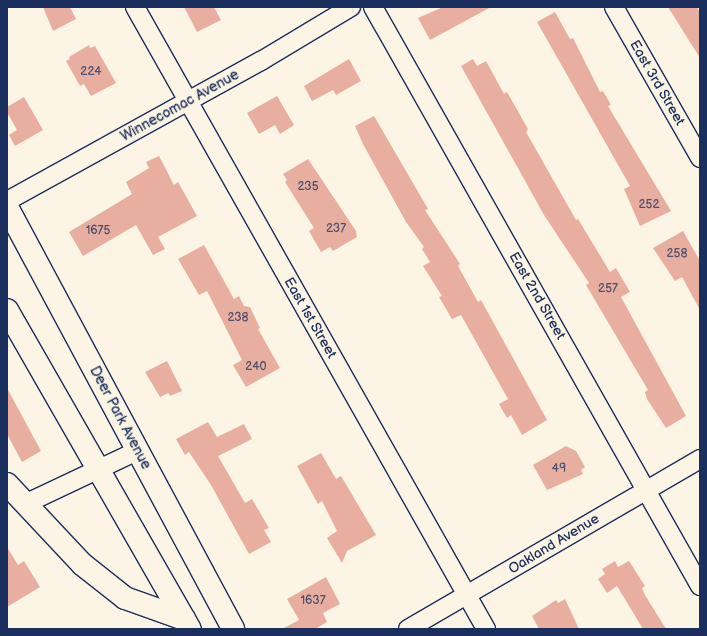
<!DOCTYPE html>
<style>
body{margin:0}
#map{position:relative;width:707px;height:636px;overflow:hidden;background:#fcf5e5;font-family:"Balsamiq Sans",sans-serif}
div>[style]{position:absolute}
.building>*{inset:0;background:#e8afa1}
.roads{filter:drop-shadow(1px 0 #1b2f5e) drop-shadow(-1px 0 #1b2f5e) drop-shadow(0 1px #1b2f5e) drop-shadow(0 -1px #1b2f5e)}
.minor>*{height:18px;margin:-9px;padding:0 9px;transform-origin:9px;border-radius:9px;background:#fcf5e5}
.tertiary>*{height:22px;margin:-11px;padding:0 11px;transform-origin:11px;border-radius:11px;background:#fcf5e5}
.primary>*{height:22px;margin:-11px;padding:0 11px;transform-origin:11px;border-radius:11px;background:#fcf5e5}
span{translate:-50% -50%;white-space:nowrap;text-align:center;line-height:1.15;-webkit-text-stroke:3px #fcf5e5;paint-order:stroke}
.number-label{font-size:12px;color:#4e4f6f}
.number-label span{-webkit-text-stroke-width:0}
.street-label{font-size:14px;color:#1b2f5e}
.frame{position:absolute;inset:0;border:8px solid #1b2f5e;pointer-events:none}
</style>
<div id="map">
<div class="building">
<i style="clip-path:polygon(43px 7px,70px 7px,76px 19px,53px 31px)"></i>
<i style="clip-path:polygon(184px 7px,214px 7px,221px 20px,197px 32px)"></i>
<i style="clip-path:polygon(443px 7px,491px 7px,430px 40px,418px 18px)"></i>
<i style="clip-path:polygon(668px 7px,697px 7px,700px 13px,700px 58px)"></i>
<i style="clip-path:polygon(555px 12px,570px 39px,573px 38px,600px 92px,603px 91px,611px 105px,608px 106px,671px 211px,640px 226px,624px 189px,630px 186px,537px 22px)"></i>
<i style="clip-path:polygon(89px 45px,90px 48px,95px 46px,116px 83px,91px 96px,84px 84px,80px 86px,66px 61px,70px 59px,69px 57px)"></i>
<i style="clip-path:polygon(349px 59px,361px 81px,336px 95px,333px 90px,312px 101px,304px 86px)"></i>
<i style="clip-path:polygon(473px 59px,477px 66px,486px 61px,504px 94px,507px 92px,528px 129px,526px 132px,576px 220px,578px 219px,610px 272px,616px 268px,630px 292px,621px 297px,686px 416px,666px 428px,647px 399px,645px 392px,648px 390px,586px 285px,589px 283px,544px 215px,461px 66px)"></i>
<i style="clip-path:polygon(277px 96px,294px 125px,280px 134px,275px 125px,259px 134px,247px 113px)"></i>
<i style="clip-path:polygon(24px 97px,43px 130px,15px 146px,9px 135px,17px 130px,7px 112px,7px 107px)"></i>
<i style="clip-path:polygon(374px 116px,428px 209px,425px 210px,460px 264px,458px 266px,478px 302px,481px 300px,547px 420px,522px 435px,511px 415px,507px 418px,499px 404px,508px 399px,461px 315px,452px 319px,439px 297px,442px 296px,423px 266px,430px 262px,422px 249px,424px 247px,406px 222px,363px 144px,355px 126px)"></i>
<i style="clip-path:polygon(159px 156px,174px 185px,178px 182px,197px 216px,158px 237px,165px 249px,153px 255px,136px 225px,83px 256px,69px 232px,132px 194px,126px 182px,149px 168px,146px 162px)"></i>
<i style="clip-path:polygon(308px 159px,356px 231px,357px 237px,333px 251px,330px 247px,321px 252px,309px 231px,314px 228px,285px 182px,287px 180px,283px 174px)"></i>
<i style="clip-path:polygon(683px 231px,700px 261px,700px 310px,682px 277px,675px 281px,653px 248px)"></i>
<i style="clip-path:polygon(204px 245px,234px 299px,239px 296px,244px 306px,250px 307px,260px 328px,258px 329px,280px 368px,246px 387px,233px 365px,242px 360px,207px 291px,199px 295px,178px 259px)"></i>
<i style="clip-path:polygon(167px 361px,182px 391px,170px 396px,168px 393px,160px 397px,145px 372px)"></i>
<i style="clip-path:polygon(7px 388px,41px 451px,22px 462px,7px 434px)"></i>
<i style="clip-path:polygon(208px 422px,217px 437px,244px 424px,252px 439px,218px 456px,245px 503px,252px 499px,269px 528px,264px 530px,271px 542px,249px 554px,211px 485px,189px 452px,185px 455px,176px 439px)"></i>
<i style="clip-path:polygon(566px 446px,576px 451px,585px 467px,581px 470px,583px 474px,547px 490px,533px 465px)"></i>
<i style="clip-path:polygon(321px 453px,336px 479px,341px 476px,376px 535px,347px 551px,342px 563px,327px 538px,337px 531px,322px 501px,318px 504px,297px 466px)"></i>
<i style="clip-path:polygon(7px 547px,18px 565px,24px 561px,40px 587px,7px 607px)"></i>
<i style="clip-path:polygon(615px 561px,618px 567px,629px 561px,645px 586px,642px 588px,645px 595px,666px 629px,643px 629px,617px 586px,607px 593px,598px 579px,605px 574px,602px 569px)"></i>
<i style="clip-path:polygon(326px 577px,340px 604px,323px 613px,327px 622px,315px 629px,282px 629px,299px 620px,287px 599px)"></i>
<i style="clip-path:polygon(565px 599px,579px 629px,539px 629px,532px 616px,556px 600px,558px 603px)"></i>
</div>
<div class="roads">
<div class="minor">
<i style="left:135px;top:7px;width:714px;rotate:60.56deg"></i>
<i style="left:373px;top:7px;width:665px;rotate:60.54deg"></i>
<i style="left:614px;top:7px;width:174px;rotate:60.3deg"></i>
<i style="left:7px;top:201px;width:290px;rotate:-28.9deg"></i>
<i style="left:261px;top:61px;width:105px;rotate:-31deg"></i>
<i style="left:27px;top:503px;width:122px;rotate:-25.3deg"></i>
<i style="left:408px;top:629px;width:338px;rotate:-30.2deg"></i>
</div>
<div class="tertiary">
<i style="left:7px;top:484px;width:110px;rotate:46.8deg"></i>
<i style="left:82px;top:564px;width:55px;rotate:38.3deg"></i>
<i style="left:125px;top:598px;width:63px;rotate:19.6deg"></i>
</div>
<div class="primary">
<i style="left:7px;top:207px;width:479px;rotate:61.8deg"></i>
<i style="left:7px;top:310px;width:368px;rotate:60.2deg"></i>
</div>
</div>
<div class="number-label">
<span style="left:91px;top:72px">224</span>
<span style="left:308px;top:187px">235</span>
<span style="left:649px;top:205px">252</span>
<span style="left:336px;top:229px">237</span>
<span style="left:98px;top:231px">1675</span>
<span style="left:677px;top:254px">258</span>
<span style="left:608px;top:289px">257</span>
<span style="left:238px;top:318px">238</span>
<span style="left:256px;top:367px">240</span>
<span style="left:559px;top:469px">49</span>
<span style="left:313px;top:601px">1637</span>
</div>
<div class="street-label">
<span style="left:657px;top:83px;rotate:60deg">East 3rd Street</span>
<span style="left:180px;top:106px;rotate:-29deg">Winnecomac Avenue</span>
<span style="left:537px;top:296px;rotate:60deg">East 2nd Street</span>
<span style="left:310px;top:318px;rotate:60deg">East 1st Street</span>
<span style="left:120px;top:418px;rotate:62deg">Deer Park Avenue</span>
<span style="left:554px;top:544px;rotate:-31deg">Oakland Avenue</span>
</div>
<div class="frame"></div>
</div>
